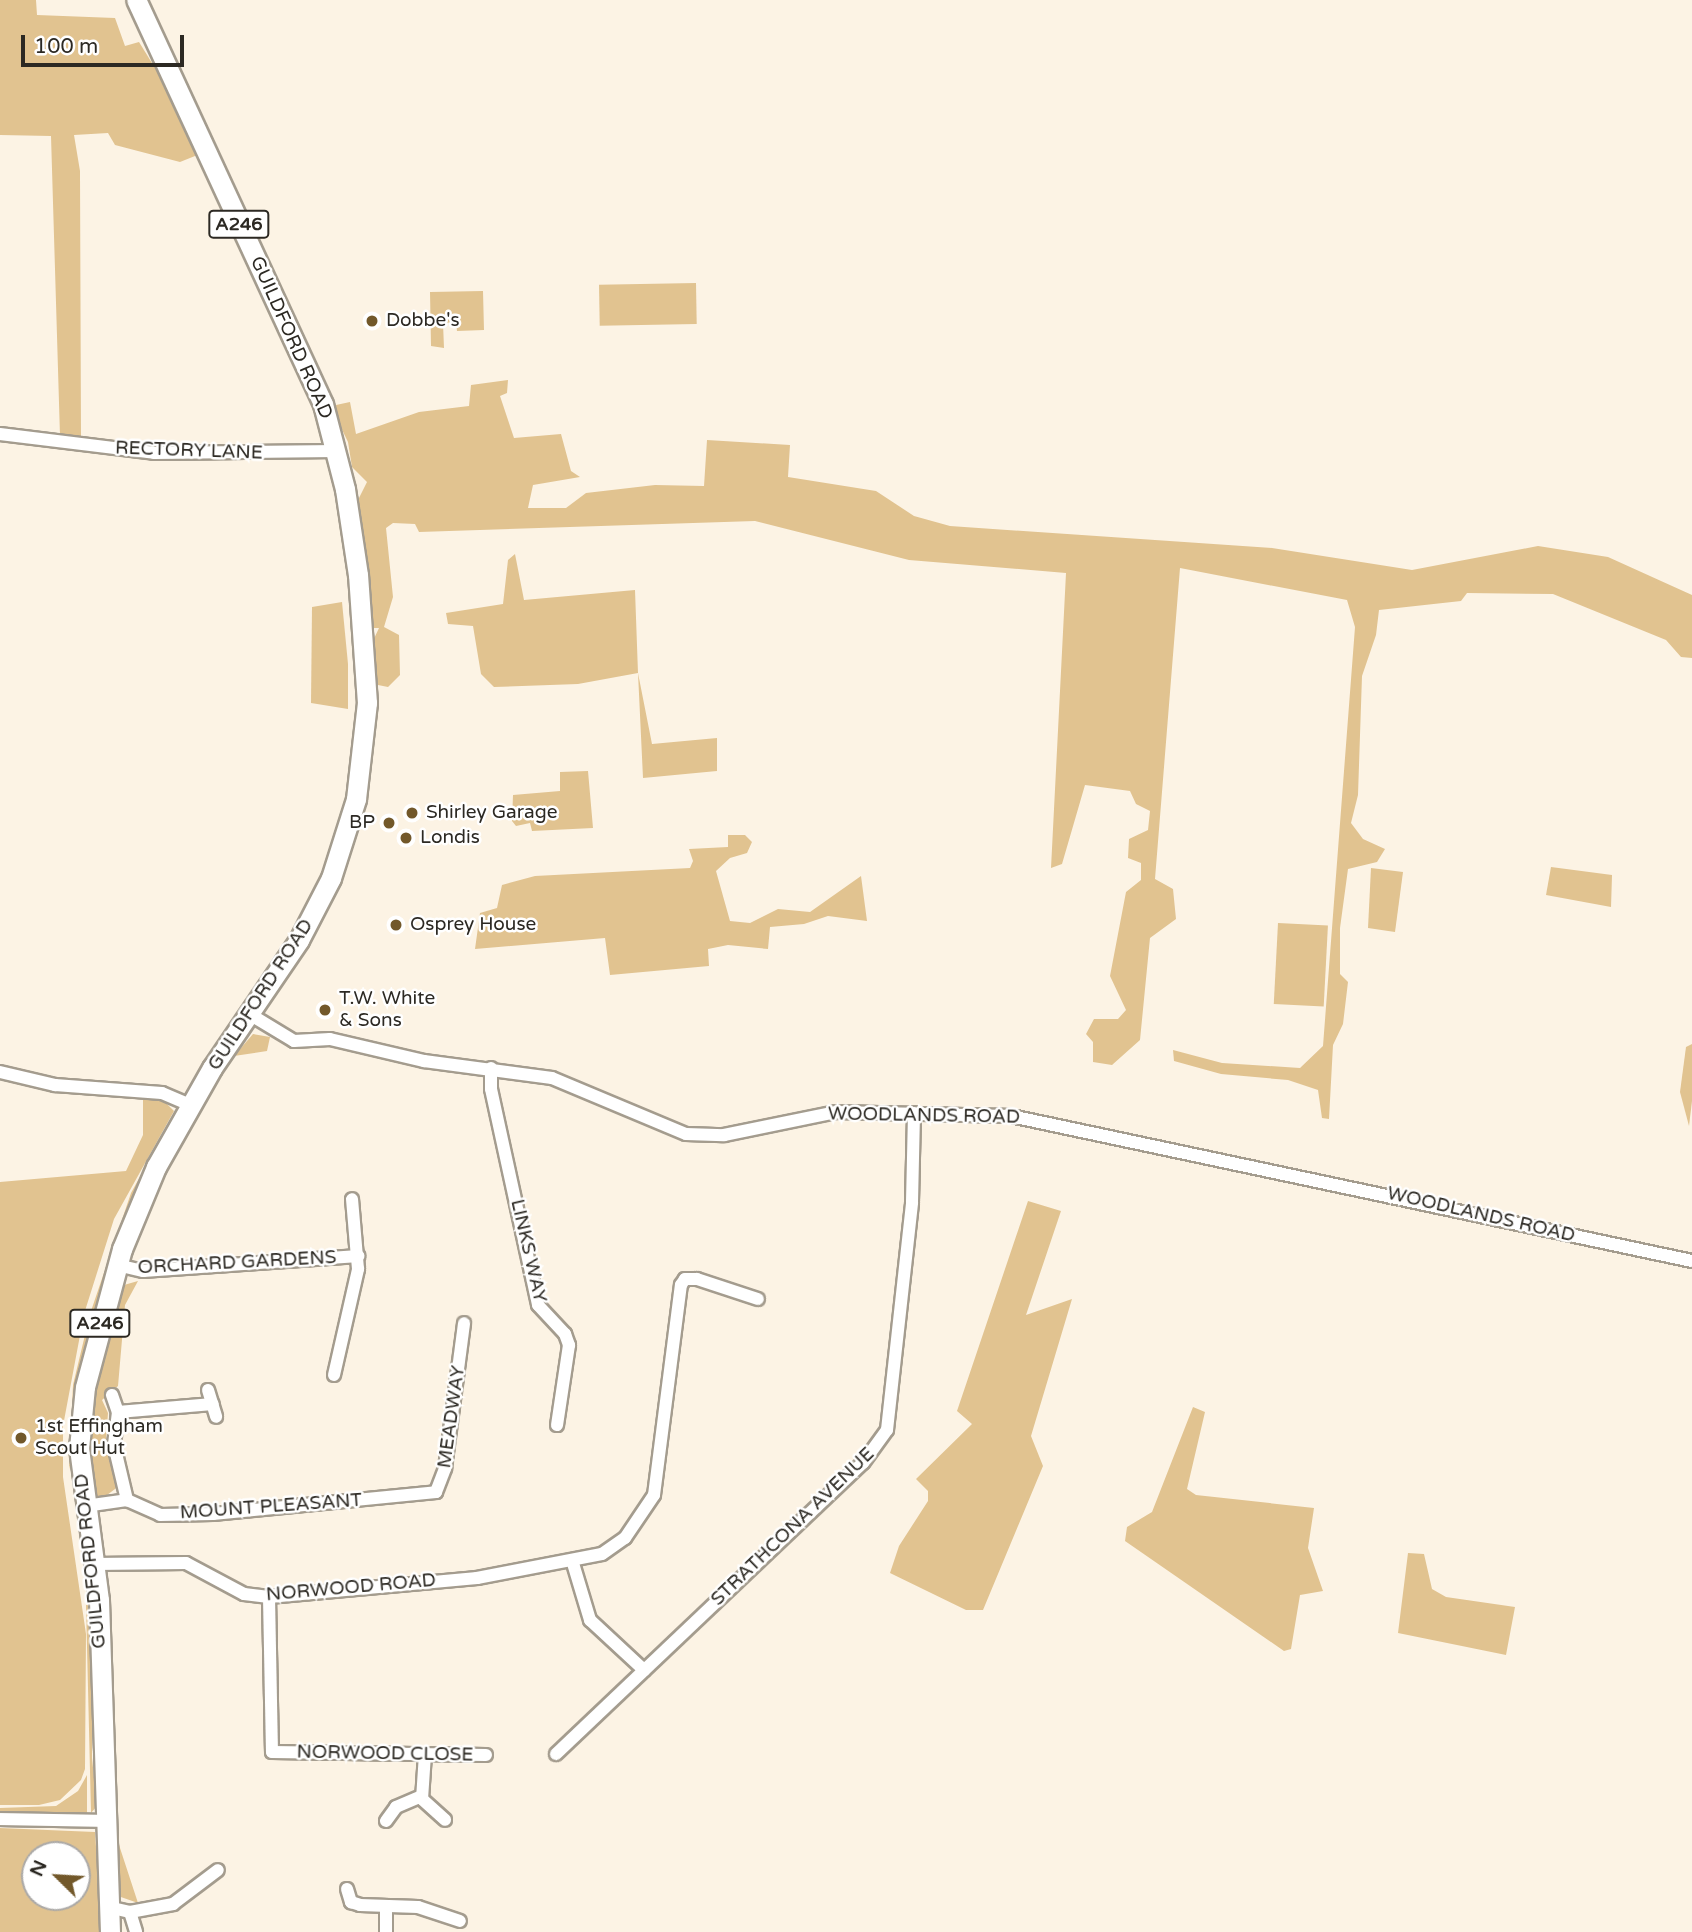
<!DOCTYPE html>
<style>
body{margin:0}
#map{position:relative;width:1692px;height:1932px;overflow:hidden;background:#fcf3e4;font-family:"Varela Round",sans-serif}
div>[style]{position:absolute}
.green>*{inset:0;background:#e1c390;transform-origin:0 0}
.roads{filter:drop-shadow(2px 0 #a49c8e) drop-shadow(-2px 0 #a49c8e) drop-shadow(0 2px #a49c8e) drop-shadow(0 -2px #a49c8e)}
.minor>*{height:12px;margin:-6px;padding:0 6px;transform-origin:6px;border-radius:6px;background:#fff}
.primary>*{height:19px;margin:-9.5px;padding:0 9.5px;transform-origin:9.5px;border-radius:9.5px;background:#fff}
.dots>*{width:19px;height:19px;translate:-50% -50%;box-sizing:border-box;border:4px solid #fff;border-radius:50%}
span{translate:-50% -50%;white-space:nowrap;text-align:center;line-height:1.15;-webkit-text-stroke:5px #fff;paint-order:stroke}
.shield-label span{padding:2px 5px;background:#fff;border:2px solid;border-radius:5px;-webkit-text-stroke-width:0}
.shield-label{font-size:18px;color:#2c2923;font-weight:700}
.poi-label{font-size:19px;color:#2c2923}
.left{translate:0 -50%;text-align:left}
.right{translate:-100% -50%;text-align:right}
.street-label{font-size:19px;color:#2c2923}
.north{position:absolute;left:21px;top:1841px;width:70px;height:70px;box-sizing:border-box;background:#fff;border:2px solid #aba9a7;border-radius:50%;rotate:294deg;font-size:19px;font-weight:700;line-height:28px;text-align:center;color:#2c2923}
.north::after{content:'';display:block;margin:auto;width:24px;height:32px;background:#72582a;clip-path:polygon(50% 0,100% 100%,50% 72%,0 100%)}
.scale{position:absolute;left:21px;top:35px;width:163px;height:32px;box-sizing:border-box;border:4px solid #2c2923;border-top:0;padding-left:9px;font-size:21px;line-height:24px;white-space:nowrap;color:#2c2923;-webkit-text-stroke:5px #fff;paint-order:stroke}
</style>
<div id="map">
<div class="green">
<i style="clip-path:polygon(0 0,36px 0,37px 15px,115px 18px,125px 46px,139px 42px,160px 76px,200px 154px,180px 162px,115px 145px,108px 133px,74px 135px,80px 171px,81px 438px,60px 436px,51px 136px,0 135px)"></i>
<i style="left:696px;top:283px;width:41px;height:97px;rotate:89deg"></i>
<i style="clip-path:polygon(483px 291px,484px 330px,457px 331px,456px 322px,443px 323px,444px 348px,431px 346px,430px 292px)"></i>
<i style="clip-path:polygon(508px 380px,507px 393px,500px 396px,514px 438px,561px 434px,571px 471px,580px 477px,533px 485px,528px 508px,566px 508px,586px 493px,655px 485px,704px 486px,707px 440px,790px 445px,788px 477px,876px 491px,914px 516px,950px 526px,1272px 548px,1412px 570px,1538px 546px,1608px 557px,1692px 595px,1692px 658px,1681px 657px,1666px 640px,1553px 594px,1467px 593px,1461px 601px,1379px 610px,1376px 635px,1362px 676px,1358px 795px,1351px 823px,1363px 839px,1385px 849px,1377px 862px,1348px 869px,1340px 928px,1340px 974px,1348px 982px,1343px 1024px,1333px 1045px,1329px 1119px,1322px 1118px,1318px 1090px,1288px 1080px,1221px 1074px,1174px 1061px,1173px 1050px,1222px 1063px,1300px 1068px,1323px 1046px,1355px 627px,1347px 600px,1180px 568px,1155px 879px,1173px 889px,1176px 919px,1150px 938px,1140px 1040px,1112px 1065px,1093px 1062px,1093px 1042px,1086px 1034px,1094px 1019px,1118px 1019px,1126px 1010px,1110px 976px,1126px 892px,1141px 880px,1141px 863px,1128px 858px,1129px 839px,1148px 830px,1150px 811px,1136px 804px,1130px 791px,1085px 785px,1062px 864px,1051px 868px,1066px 573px,909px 560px,755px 521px,419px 532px,415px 524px,393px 523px,386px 528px,393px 597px,384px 627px,399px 635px,400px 675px,388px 687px,373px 684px,371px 645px,379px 628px,370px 628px,357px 502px,367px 482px,352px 467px,348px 442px,333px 411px,336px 405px,350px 402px,356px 434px,419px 412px,469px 406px,471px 385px)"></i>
<i style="clip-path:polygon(515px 554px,524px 600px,635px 590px,638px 673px,652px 744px,717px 738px,717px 771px,643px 778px,638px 673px,578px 684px,494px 687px,481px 674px,473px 626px,448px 624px,446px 613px,503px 604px,508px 560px)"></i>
<i style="clip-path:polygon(342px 602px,348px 664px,348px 709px,311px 703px,312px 607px)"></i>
<i style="clip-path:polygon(588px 771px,593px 828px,532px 831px,530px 823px,516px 826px,512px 821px,513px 795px,560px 791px,560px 772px)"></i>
<i style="clip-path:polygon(728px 835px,745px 835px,752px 842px,747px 853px,730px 858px,716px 871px,730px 921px,750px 923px,778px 909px,810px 912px,861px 876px,867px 921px,828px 916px,804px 924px,770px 927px,768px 949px,728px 945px,708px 949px,709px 966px,610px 975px,605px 938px,475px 949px,480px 913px,497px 908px,502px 885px,535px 876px,690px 868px,693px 861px,689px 849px,728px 847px)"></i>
<i style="clip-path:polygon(1551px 867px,1612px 875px,1611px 907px,1546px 895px)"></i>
<i style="clip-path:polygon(1371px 868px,1403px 872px,1395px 932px,1368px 928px)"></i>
<i style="left:1278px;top:923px;width:50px;height:81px;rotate:3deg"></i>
<i style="clip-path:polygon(253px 1034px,270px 1037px,267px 1051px,234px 1056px)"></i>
<i style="clip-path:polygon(1692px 1044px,1692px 1101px,1689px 1126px,1680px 1092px,1686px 1047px)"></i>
<i style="clip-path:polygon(143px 1096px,164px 1101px,174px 1111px,114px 1219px,84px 1314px,63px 1426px,63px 1477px,86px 1634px,85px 1769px,81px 1780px,60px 1800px,39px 1805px,0 1805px,0 1182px,126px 1171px,143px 1135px)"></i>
<i style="clip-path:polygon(174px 1115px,160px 1146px,69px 1469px,73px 1385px,90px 1314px,131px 1193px)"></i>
<i style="clip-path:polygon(1028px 1201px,1061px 1211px,1026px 1315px,1072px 1299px,1031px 1436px,1043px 1466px,983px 1610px,966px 1610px,890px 1573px,899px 1546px,928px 1501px,928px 1491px,916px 1479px,972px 1424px,957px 1411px)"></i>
<i style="clip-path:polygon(138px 1281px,125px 1305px,118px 1386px,102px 1400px,108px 1413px,106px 1440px,119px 1486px,103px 1498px,96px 1496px,94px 1480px,87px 1471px,91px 1393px,116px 1304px,124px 1285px)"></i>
<i style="clip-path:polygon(1193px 1407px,1205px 1412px,1187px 1489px,1196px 1495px,1314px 1508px,1308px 1548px,1323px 1591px,1300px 1595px,1291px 1649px,1284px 1651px,1125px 1541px,1127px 1527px,1152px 1512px)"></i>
<i style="clip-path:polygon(1408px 1553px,1424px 1554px,1432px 1589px,1446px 1597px,1515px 1607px,1506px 1655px,1398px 1633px)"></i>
<i style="clip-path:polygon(93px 1604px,92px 1758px,97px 1806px,91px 1813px,86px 1605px)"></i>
<i style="clip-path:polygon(87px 1775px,87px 1816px,0 1814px,0 1808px,56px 1806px,78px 1791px)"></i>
<i style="clip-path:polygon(evenodd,0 1828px,95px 1832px,102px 1932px,0 1932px,0 1828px,35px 1855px,77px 1855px,77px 1897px,35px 1897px,35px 1855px)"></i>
<i style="clip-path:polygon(115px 1828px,120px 1848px,138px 1903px,118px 1896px)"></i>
</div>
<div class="roads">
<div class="minor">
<i style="left:0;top:434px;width:155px;rotate:7deg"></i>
<i style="left:154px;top:453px;width:183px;rotate:-0.6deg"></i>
<i style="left:251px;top:1015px;width:50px;rotate:31.2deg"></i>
<i style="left:294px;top:1041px;width:36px;rotate:-3deg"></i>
<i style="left:330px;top:1039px;width:97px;rotate:13.2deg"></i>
<i style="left:424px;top:1061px;width:129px;rotate:7.6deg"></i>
<i style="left:552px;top:1078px;width:145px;rotate:22.7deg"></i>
<i style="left:686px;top:1134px;width:38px;rotate:2deg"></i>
<i style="left:724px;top:1135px;width:114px;rotate:-11.6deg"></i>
<i style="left:836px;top:1112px;width:175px;rotate:1.3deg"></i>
<i style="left:1011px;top:1116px;width:696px;rotate:12.02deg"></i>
<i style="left:491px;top:1068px;width:21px;rotate:90deg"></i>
<i style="left:491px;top:1089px;width:221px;rotate:77.7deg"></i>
<i style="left:538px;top:1305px;width:40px;rotate:47deg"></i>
<i style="left:565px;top:1334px;width:12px;rotate:70deg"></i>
<i style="left:569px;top:1345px;width:81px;rotate:98.5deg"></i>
<i style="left:0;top:1072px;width:57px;rotate:13.3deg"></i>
<i style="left:55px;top:1085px;width:107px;rotate:4.3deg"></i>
<i style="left:162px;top:1093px;width:30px;rotate:23deg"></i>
<i style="left:117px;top:1265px;width:27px;rotate:13deg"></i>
<i style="left:143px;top:1271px;width:216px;rotate:-4deg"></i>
<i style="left:334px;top:1375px;width:109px;rotate:-77.2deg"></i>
<i style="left:358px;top:1269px;width:70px;rotate:-94.9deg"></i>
<i style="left:208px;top:1390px;width:28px;rotate:73deg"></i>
<i style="left:112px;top:1395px;width:18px;rotate:71deg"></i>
<i style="left:118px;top:1412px;width:33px;rotate:97deg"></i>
<i style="left:114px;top:1445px;width:57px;rotate:76.7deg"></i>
<i style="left:118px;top:1412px;width:95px;rotate:-4.8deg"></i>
<i style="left:85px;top:1506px;width:42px;rotate:-8.1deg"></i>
<i style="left:127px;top:1500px;width:36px;rotate:24deg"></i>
<i style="left:160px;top:1515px;width:53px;rotate:-1.1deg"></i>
<i style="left:213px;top:1514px;width:224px;rotate:-5.6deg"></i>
<i style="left:436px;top:1492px;width:26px;rotate:-69deg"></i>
<i style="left:445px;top:1468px;width:146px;rotate:-82.5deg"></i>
<i style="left:572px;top:1560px;width:63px;rotate:73.3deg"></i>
<i style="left:590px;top:1620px;width:74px;rotate:42.8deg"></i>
<i style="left:94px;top:1564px;width:92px;rotate:-0.6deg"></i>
<i style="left:186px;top:1563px;width:66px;rotate:28.1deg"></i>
<i style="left:244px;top:1594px;width:25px;rotate:7deg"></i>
<i style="left:269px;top:1597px;width:209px;rotate:-5.2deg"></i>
<i style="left:477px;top:1578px;width:127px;rotate:-10.9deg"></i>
<i style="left:602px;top:1554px;width:28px;rotate:-35deg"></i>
<i style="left:625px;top:1538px;width:52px;rotate:-56deg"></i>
<i style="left:654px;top:1495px;width:212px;rotate:-82.7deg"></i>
<i style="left:681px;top:1285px;width:7px;rotate:-56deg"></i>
<i style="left:685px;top:1279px;width:12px"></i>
<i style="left:697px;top:1279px;width:64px;rotate:18.2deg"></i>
<i style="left:269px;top:1597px;width:155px;rotate:88.9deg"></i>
<i style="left:272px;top:1752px;width:214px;rotate:0.8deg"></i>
<i style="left:425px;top:1754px;width:45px;rotate:93.8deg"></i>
<i style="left:422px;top:1799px;width:31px;rotate:42deg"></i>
<i style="left:556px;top:1754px;width:423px;rotate:-43.5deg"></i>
<i style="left:863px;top:1463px;width:41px;rotate:-54deg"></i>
<i style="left:887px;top:1430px;width:229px;rotate:-83.7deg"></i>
<i style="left:912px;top:1202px;width:89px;rotate:-88.7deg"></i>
<i style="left:0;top:1819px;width:104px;rotate:1.1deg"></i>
<i style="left:386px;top:1821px;width:17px;rotate:-54deg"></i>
<i style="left:396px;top:1807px;width:28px;rotate:-23deg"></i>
<i style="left:347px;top:1889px;width:14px;rotate:73deg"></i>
<i style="left:351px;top:1902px;width:9px;rotate:18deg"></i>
<i style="left:360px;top:1905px;width:58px;rotate:2deg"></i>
<i style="left:418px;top:1907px;width:44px;rotate:18.4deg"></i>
<i style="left:108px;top:1907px;width:23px;rotate:13deg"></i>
<i style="left:130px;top:1912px;width:21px;rotate:73deg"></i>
<i style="left:386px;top:1907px;width:25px;rotate:90deg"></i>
<i style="left:130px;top:1912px;width:44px;rotate:-10.5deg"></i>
<i style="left:173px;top:1904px;width:56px;rotate:-37.1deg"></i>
</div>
<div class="primary">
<i style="left:110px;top:1932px;width:332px;rotate:-91.9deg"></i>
<i style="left:99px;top:1600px;width:153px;rotate:-97.5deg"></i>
<i style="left:79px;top:1448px;width:61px;rotate:-84.4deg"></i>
<i style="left:85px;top:1387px;width:143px;rotate:-75deg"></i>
<i style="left:122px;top:1249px;width:89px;rotate:-67.5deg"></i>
<i style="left:156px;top:1167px;width:114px;rotate:-60.5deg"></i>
<i style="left:212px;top:1068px;width:155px;rotate:-55.8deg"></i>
<i style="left:299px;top:940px;width:70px;rotate:-62.7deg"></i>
<i style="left:331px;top:878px;width:83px;rotate:-72.4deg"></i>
<i style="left:356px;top:799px;width:97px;rotate:-83.5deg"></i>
<i style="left:367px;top:703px;width:128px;rotate:-94deg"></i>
<i style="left:358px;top:575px;width:87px;rotate:-98.6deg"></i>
<i style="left:345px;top:489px;width:88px;rotate:-104.5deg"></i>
<i style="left:323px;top:404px;width:445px;rotate:-114.8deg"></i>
</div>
</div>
<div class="dots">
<i style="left:372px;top:321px;background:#72582a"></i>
<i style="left:412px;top:813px;background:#72582a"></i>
<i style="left:389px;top:823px;background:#72582a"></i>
<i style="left:406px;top:838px;background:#72582a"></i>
<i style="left:396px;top:925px;background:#72582a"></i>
<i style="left:325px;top:1010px;background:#72582a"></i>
<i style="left:21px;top:1438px;background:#72582a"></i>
</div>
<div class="shield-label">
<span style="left:239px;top:224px">A246</span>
<span style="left:100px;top:1323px">A246</span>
</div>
<div class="poi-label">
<span class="left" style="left:386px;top:321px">Dobbe's</span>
<span class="left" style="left:426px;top:813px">Shirley Garage</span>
<span class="right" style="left:375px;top:823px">BP</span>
<span class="left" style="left:420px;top:838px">Londis</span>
<span class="left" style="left:410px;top:925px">Osprey House</span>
<span class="left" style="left:339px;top:1010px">T.W. White<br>&amp; Sons</span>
<span class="left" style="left:35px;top:1438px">1st Effingham<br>Scout Hut</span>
</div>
<div class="street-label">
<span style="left:291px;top:338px;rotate:66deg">GUILDFORD ROAD</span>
<span style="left:189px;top:451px;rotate:2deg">RECTORY LANE</span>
<span style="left:261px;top:995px;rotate:-57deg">GUILDFORD ROAD</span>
<span style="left:924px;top:1116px;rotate:1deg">WOODLANDS ROAD</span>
<span style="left:1481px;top:1215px;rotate:13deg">WOODLANDS ROAD</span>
<span style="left:528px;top:1251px;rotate:77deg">LINKS WAY</span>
<span style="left:237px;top:1263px;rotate:-3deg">ORCHARD GARDENS</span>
<span style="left:452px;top:1417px;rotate:-82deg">MEADWAY</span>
<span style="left:271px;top:1507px;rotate:-4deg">MOUNT PLEASANT</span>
<span style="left:793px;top:1527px;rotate:-44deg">STRATHCONA AVENUE</span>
<span style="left:91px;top:1561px;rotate:-96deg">GUILDFORD ROAD</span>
<span style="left:351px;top:1588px;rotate:-5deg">NORWOOD ROAD</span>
<span style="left:385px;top:1754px;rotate:1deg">NORWOOD CLOSE</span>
</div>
<div class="north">N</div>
<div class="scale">100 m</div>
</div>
